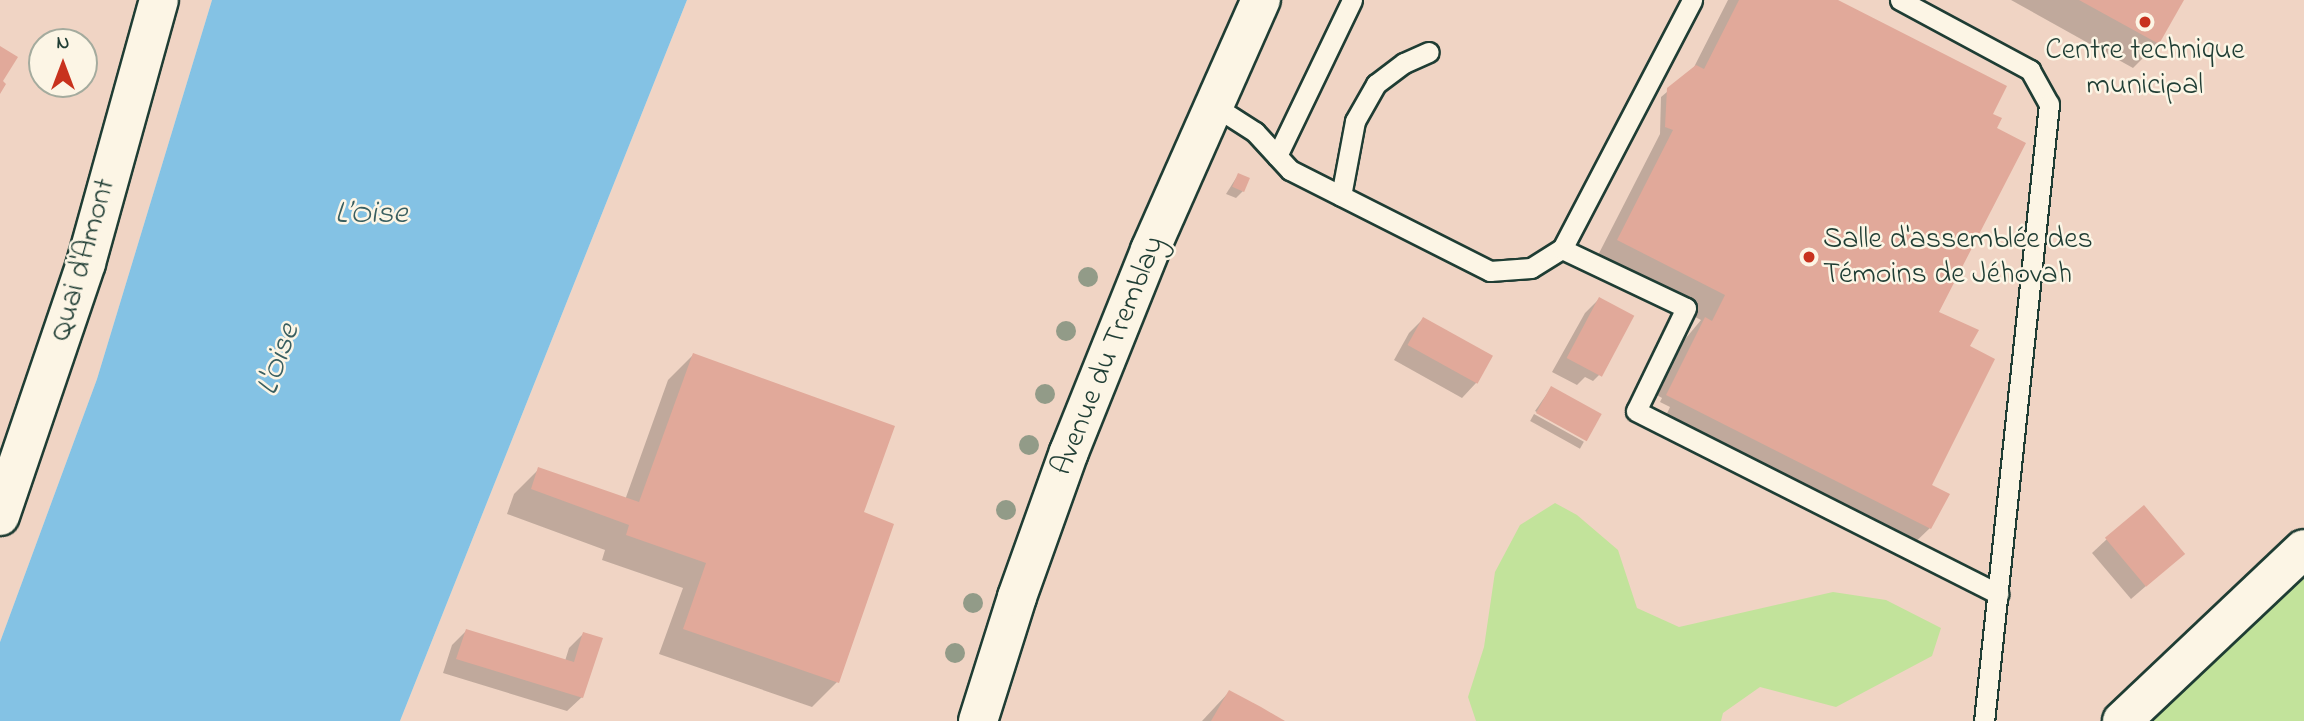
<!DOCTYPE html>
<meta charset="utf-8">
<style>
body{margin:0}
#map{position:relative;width:2304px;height:721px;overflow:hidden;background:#f7e6d6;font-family:"Indie Flower",sans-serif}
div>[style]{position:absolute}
.built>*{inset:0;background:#f0d4c4}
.green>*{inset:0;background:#c2e39b}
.water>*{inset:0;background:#84c2e4}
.shadow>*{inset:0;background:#0003;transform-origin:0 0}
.building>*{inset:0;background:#e1a99a;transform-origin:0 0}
.roads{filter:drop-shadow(2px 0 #1f3d34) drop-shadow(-2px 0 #1f3d34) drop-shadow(0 2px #1f3d34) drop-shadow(0 -2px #1f3d34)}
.service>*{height:19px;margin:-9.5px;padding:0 9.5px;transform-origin:9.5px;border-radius:9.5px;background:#fcf5e5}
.minor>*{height:38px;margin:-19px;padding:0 19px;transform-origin:19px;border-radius:19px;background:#fcf5e5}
.secondary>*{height:38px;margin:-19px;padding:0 19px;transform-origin:19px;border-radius:19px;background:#fcf5e5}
.trees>*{width:20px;height:20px;margin:-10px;border-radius:50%;background:#929b88}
.dots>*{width:19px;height:19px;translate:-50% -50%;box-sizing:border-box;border:4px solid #fcf5e5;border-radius:50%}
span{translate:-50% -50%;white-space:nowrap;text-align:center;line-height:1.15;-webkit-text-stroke:5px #fcf5e5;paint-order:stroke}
.poi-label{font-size:30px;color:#1f3d34}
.left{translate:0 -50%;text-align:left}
.street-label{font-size:30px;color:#1f3d34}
.water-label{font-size:32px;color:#385e60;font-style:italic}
.north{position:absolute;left:28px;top:28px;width:70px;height:70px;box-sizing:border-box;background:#fcf5e5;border:2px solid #a4ab9e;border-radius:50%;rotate:0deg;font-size:19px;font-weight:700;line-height:28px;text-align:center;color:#1f3d34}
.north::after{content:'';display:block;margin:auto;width:24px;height:32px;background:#c8321e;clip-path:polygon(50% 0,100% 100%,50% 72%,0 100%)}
</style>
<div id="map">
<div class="built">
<i style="clip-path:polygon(evenodd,0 0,212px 0,97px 379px,0 642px,0 0,42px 42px,84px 42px,84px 84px,42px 84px,42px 42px)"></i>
<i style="clip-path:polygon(687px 0,2304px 0,2304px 573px,2131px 721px,400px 721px)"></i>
</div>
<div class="green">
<i style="clip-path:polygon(1555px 503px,1577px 515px,1618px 550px,1637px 608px,1679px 627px,1833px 592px,1886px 600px,1941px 628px,1932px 656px,1836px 707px,1760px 687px,1723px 713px,1721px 721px,1476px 721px,1468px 697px,1484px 647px,1495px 572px,1520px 525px)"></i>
<i style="clip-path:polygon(2304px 573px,2304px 721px,2131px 721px)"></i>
</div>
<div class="water">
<i style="clip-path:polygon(212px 0,687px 0,400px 721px,0 721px,0 642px,97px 379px)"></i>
</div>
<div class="shadow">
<i style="clip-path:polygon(1728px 0,1834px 0,1991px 115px,1937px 313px,1968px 347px,1929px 485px,1930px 528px,1905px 552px,1660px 429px,1670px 407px,1660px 402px,1662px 398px,1655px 394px,1681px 344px,1701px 320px,1593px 265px,1660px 134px,1661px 97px,1692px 71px)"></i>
<i style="clip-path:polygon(2011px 0,2182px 0,2158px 43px,2133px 68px)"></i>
<i style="clip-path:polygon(1238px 175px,1243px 191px,1236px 198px,1226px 194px)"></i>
<i style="clip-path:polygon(1599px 299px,1600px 374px,1593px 381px,1585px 377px,1577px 385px,1552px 372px,1585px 313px)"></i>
<i style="clip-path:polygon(1423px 319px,1490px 357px,1476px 383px,1462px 398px,1394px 360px,1409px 333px)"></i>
<i style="clip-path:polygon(693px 355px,862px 513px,837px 682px,812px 707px,659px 654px,683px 588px,602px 560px,605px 550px,507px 514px,514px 494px,539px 469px,625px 500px,668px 380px)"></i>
<i style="clip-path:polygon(1551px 388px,1585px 439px,1535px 411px)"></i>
<i style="left:1534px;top:414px;width:57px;height:8px;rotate:29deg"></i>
<i style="clip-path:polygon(2107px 539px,2183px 554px,2131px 599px,2092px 553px)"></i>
<i style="clip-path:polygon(466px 631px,565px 661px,569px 648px,583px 634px,582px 697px,567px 711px,443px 673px,452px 645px)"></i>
<i style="clip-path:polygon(1229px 692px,1281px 721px,1202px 721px)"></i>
</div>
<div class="building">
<i style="clip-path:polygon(1739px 0,1838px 0,2007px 86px,1993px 114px,2002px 118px,1997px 128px,2026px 143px,1939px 312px,1979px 330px,1970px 346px,1995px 359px,1932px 485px,1950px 494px,1931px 529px,1666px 395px,1705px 317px,1712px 321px,1725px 295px,1617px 240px,1673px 130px,1665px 127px,1667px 88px,1696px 65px,1704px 69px)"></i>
<i style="clip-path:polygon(2079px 0,2184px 0,2159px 44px)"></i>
<i style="clip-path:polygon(0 46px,18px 57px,3px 81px,6px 84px,0 94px)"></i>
<i style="left:1238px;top:173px;width:13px;height:15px;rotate:23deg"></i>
<i style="left:1599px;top:297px;width:40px;height:69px;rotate:28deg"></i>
<i style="left:1423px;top:317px;width:80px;height:32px;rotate:29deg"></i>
<i style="clip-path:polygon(693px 353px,895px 426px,864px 512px,894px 524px,839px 683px,683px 629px,706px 563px,626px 535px,629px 525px,531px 489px,538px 467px,639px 502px)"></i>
<i style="left:1551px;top:386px;width:58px;height:31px;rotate:29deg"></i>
<i style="left:2144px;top:505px;width:64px;height:51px;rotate:50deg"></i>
<i style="clip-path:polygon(466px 629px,574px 662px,583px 632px,603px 638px,583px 698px,456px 659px)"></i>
<i style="clip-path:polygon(1229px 690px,1261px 707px,1285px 721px,1211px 721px)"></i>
</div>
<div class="roads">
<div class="service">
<i style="left:1900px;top:0;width:148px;rotate:28.3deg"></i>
<i style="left:2030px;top:70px;width:39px;rotate:61deg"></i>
<i style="left:2049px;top:104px;width:620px;rotate:96.01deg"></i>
<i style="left:1213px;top:105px;width:50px;rotate:32.7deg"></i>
<i style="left:1255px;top:132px;width:52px;rotate:47.4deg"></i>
<i style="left:1290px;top:170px;width:224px;rotate:26.8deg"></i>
<i style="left:1490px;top:271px;width:41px;rotate:-4.2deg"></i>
<i style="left:1531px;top:268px;width:36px;rotate:-32deg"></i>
<i style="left:1562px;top:249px;width:281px;rotate:-62.4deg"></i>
<i style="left:1277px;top:156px;width:173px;rotate:-64.3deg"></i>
<i style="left:1341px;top:196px;width:76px;rotate:-79.4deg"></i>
<i style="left:1355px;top:121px;width:43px;rotate:-60.4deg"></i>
<i style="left:1376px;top:84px;width:35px;rotate:-37deg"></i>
<i style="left:1404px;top:63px;width:27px;rotate:-24deg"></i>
<i style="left:1562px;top:249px;width:137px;rotate:25.4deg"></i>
<i style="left:1686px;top:308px;width:114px;rotate:115.9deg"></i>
<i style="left:1636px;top:411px;width:406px;rotate:26.8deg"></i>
</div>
<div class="minor">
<i style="left:0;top:516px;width:267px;rotate:-71.2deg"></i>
<i style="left:86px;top:263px;width:273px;rotate:-74.5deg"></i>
<i style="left:2122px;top:721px;width:250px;rotate:-43.4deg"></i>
</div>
<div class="secondary">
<i style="left:978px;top:721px;width:130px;rotate:-72.5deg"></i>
<i style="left:1017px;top:597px;width:154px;rotate:-70.3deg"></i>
<i style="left:1069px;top:452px;width:218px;rotate:-68.1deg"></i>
<i style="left:1150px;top:250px;width:274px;rotate:-66.1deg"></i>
</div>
</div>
<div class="trees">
<i style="left:1088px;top:277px"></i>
<i style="left:1066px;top:331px"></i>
<i style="left:1045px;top:394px"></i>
<i style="left:1029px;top:445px"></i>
<i style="left:1006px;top:510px"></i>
<i style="left:973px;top:603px"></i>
<i style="left:955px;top:653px"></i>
</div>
<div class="dots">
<i style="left:2145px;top:22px;background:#c8321e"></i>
<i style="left:1809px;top:257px;background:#c8321e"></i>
</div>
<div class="poi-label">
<span style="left:2145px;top:68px">Centre technique<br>municipal</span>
<span class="left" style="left:1823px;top:257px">Salle d'assemblée des<br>Témoins de Jéhovah</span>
</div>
<div class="street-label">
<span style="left:84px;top:260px;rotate:-74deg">Quai d'Amont</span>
<span style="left:1109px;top:356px;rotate:-68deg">Avenue du Tremblay</span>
</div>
<div class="water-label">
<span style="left:371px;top:215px">L’Oise</span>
<span style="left:280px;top:360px;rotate:-71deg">L'Oise</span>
</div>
<div class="north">N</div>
</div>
